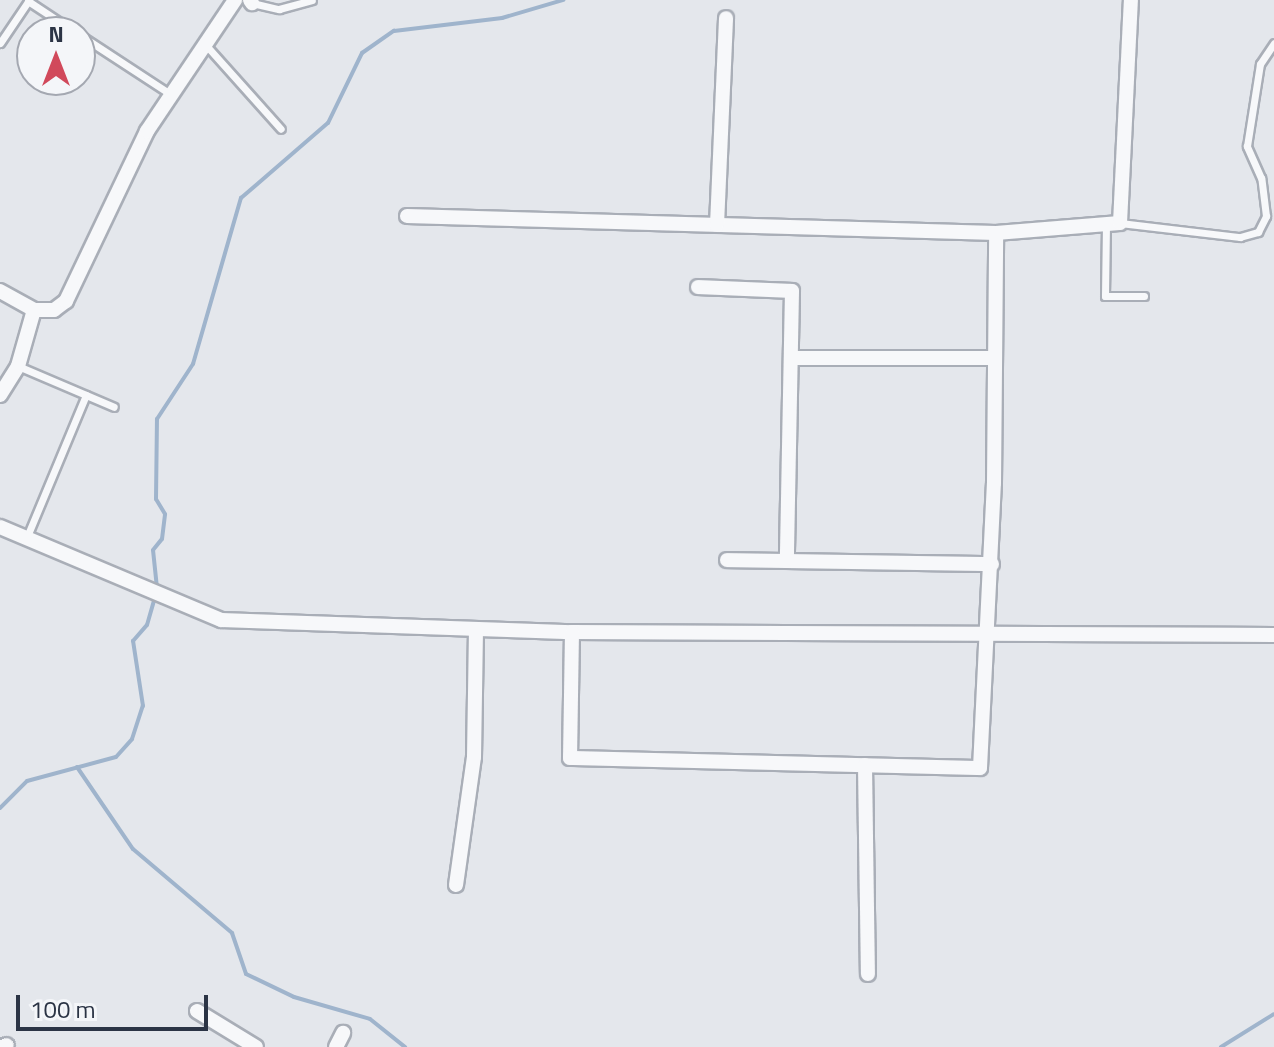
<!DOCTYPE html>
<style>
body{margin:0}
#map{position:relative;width:1274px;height:1047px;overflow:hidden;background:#e4e7ec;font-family:"Titillium Web",sans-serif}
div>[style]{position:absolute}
.stream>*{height:4px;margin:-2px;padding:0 2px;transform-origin:2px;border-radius:2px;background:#9fb4cc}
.roads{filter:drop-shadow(2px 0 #a9aeb7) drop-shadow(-2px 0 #a9aeb7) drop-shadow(0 2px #a9aeb7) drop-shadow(0 -2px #a9aeb7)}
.service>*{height:7px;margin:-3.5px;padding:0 3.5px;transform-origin:3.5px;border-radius:3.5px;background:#f7f8fa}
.minor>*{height:14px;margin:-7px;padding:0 7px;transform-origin:7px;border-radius:7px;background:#f7f8fa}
span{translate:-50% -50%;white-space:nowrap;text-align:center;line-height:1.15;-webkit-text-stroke:8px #f4f6f9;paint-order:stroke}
.north{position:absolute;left:16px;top:16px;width:80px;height:80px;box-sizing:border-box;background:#f4f6f9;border:2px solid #a4a8b1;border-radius:50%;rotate:0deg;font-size:22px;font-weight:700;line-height:32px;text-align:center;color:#2b3445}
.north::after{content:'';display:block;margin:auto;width:28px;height:36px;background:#d1495b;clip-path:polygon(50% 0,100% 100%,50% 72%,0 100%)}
.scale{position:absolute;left:16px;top:995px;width:192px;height:36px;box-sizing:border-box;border:4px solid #2b3445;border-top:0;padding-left:10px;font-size:24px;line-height:28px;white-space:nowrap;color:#2b3445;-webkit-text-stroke:6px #f4f6f9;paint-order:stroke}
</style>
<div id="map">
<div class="stream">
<i style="left:157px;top:588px;width:38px;rotate:-96deg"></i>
<i style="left:153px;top:550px;width:14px;rotate:-51deg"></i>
<i style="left:162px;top:539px;width:25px;rotate:-83deg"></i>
<i style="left:165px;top:514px;width:17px;rotate:-121deg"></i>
<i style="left:156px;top:499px;width:80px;rotate:-89.3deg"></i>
<i style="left:157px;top:419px;width:66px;rotate:-56.8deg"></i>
<i style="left:193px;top:364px;width:173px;rotate:-73.9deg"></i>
<i style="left:241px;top:198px;width:115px;rotate:-40.8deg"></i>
<i style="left:328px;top:123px;width:78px;rotate:-64.1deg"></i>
<i style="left:362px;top:53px;width:39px;rotate:-35deg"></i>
<i style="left:394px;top:31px;width:109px;rotate:-6.9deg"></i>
<i style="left:502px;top:18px;width:64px;rotate:-16.4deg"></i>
<i style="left:77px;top:767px;width:99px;rotate:55.7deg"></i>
<i style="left:133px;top:849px;width:130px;rotate:40.3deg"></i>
<i style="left:232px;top:933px;width:43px;rotate:71.1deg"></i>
<i style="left:246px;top:974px;width:53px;rotate:25.6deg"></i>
<i style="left:294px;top:997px;width:79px;rotate:16.1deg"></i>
<i style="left:370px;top:1019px;width:45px;rotate:38.7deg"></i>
<i style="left:0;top:808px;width:38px;rotate:-45deg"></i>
<i style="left:27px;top:781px;width:92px;rotate:-15.1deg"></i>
<i style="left:116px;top:757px;width:24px;rotate:-48deg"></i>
<i style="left:132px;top:739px;width:35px;rotate:-72deg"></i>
<i style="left:143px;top:706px;width:66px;rotate:-98.7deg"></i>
<i style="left:133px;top:641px;width:21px;rotate:-49deg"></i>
<i style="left:147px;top:625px;width:29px;rotate:-74deg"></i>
<i style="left:1221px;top:1047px;width:62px;rotate:-31.9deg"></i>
</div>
<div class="roads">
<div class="service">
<i style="left:28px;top:1px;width:56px;rotate:33.4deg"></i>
<i style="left:252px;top:3px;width:28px;rotate:13deg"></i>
<i style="left:279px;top:9px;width:34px;rotate:-15deg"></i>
<i style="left:80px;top:35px;width:108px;rotate:33.2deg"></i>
<i style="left:0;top:43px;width:52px;rotate:-56deg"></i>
<i style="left:204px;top:43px;width:115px;rotate:48.2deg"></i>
<i style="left:1120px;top:223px;width:121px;rotate:6.7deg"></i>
<i style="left:1240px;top:237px;width:19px;rotate:-16deg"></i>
<i style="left:1258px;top:232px;width:18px;rotate:-63deg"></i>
<i style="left:1266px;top:216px;width:38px;rotate:-97deg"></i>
<i style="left:1261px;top:178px;width:35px;rotate:-114deg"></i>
<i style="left:1247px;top:146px;width:83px;rotate:-81deg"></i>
<i style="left:1260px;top:64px;width:25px;rotate:-56deg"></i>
<i style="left:1106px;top:224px;width:72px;rotate:90.8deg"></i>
<i style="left:1105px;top:296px;width:39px"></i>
<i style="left:18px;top:366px;width:104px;rotate:23.1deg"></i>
<i style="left:26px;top:539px;width:156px;rotate:-67.4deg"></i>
</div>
<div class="minor">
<i style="left:250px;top:0;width:4px;rotate:56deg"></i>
<i style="left:407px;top:216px;width:589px;rotate:1.65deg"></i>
<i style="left:996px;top:233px;width:124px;rotate:-4.6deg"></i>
<i style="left:1120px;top:223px;width:223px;rotate:-87.2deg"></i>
<i style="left:717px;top:225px;width:207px;rotate:-87.5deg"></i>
<i style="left:698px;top:287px;width:94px;rotate:2.4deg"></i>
<i style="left:792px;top:291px;width:270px;rotate:91.1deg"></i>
<i style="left:0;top:291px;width:39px;rotate:29deg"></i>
<i style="left:34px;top:310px;width:20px"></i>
<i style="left:54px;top:310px;width:15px;rotate:-37deg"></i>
<i style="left:66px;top:301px;width:188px;rotate:-64.5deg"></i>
<i style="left:147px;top:131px;width:158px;rotate:-56.1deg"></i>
<i style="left:791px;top:358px;width:204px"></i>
<i style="left:0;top:395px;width:34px;rotate:-58deg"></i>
<i style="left:18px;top:366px;width:58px;rotate:-74.1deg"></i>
<i style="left:0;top:527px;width:240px;rotate:22.8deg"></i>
<i style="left:221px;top:620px;width:351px;rotate:2deg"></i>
<i style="left:572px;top:632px;width:702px;rotate:0.24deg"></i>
<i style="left:727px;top:560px;width:265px;rotate:0.9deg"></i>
<i style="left:572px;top:632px;width:126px;rotate:90.9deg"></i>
<i style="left:570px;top:758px;width:410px;rotate:1.4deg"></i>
<i style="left:980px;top:768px;width:285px;rotate:-87.2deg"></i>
<i style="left:994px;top:483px;width:250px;rotate:-89.5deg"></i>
<i style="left:865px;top:765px;width:209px;rotate:89.2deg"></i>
<i style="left:456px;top:885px;width:129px;rotate:-82deg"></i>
<i style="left:474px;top:757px;width:128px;rotate:-89.1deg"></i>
<i style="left:197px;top:1011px;width:69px;rotate:31.4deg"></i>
<i style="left:3px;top:1047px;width:4px;rotate:-27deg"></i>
<i style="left:336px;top:1047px;width:16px;rotate:-63deg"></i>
</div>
</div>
<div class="north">N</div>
<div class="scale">100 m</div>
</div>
